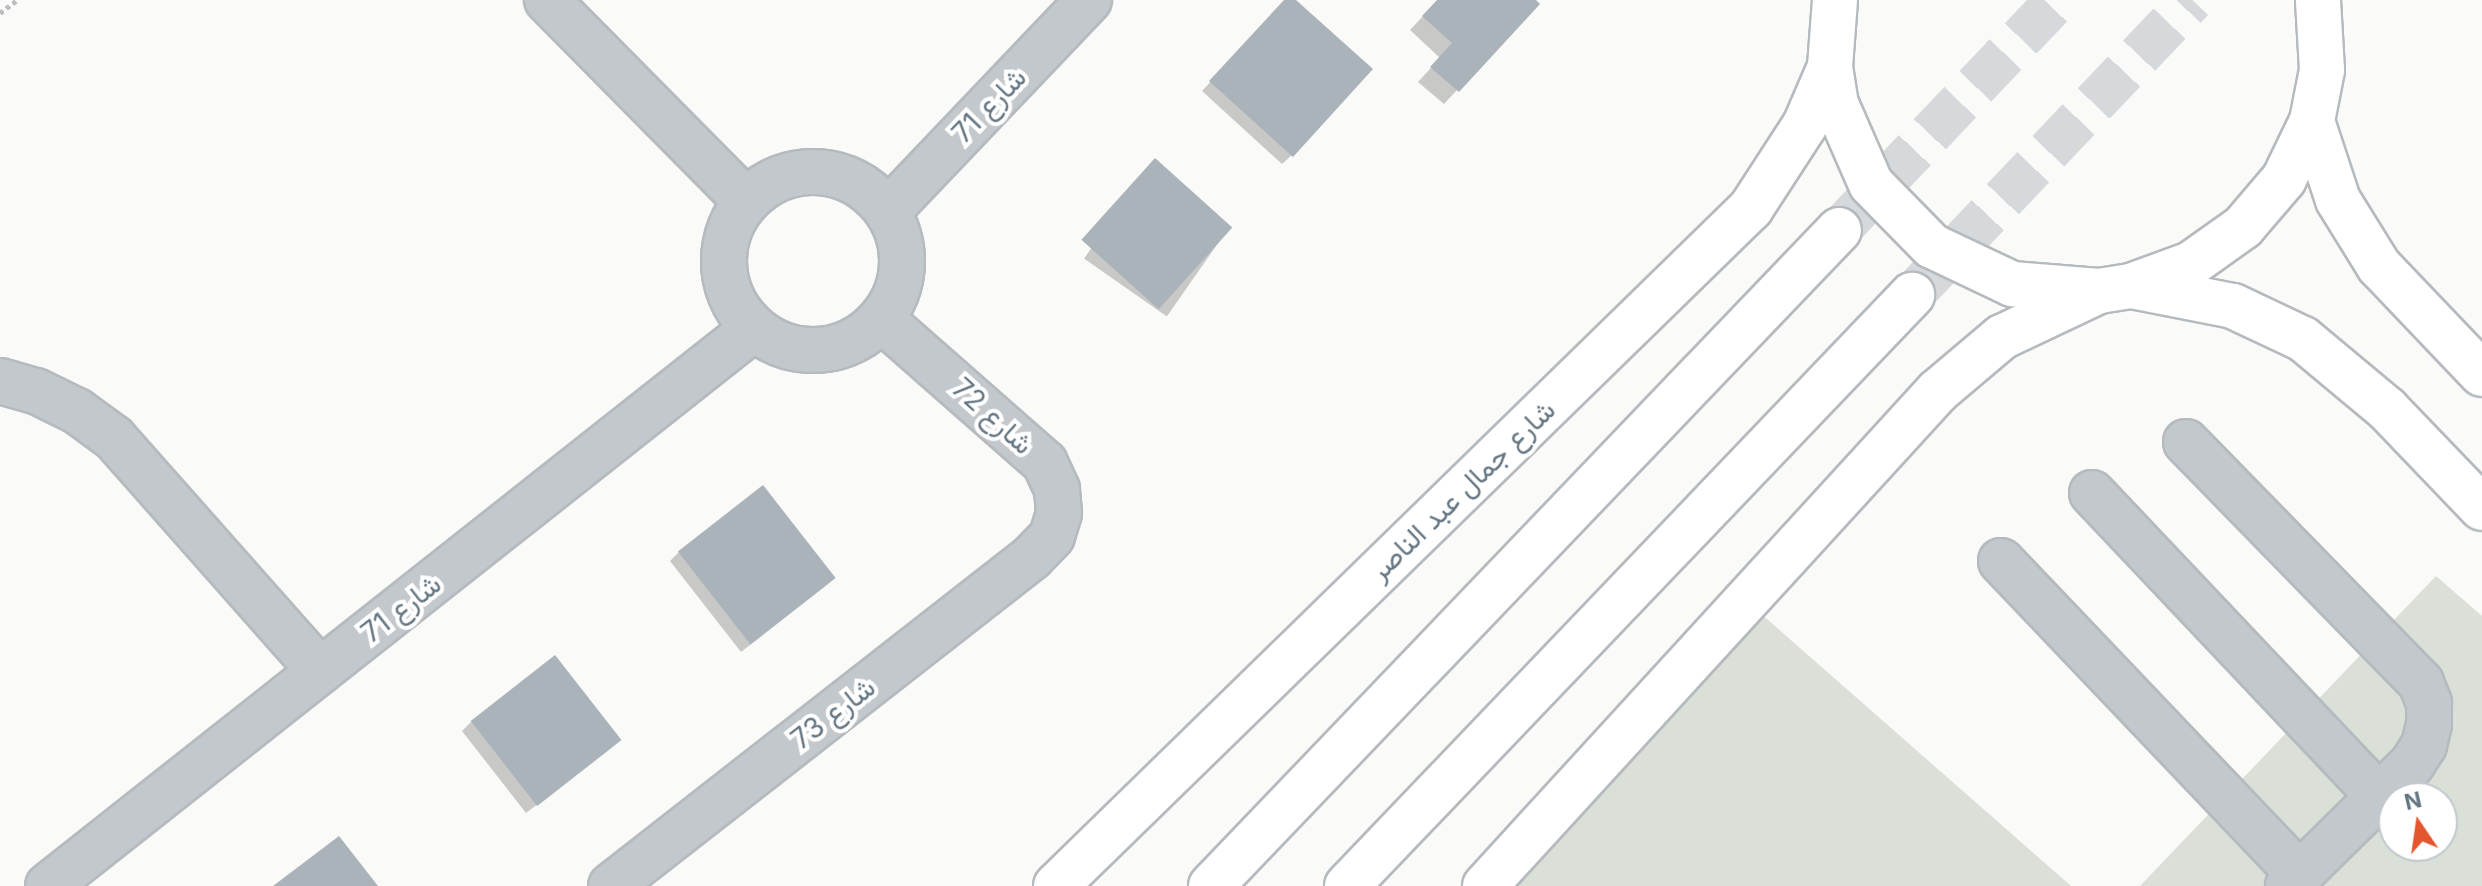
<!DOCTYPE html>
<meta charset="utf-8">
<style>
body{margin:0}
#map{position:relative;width:2482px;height:886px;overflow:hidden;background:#fafaf8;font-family:Inter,Vazirmatn,sans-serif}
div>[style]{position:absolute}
.green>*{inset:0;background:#dadfd7}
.shadow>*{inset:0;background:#0003;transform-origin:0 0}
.building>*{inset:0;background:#aab3b9;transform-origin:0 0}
.highway-tunnel>*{height:44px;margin-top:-22px;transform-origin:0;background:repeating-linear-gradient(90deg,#d5d9db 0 44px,transparent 0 66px)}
.path>*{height:5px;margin-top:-2.5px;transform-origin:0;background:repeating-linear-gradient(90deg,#bbbfc2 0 4px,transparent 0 8px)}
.roads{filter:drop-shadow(2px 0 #b5babe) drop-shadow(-2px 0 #b5babe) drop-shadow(0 2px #b5babe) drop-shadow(0 -2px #b5babe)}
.minor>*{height:44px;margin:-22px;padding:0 22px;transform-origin:22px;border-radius:22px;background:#c3c8cc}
.minor>.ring{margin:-22px;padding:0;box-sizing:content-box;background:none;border:44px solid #c3c8cc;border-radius:50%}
.major>*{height:44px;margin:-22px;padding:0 22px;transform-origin:22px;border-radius:22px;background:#fff}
.highway>*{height:44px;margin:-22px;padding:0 22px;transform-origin:22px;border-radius:22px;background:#fff}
span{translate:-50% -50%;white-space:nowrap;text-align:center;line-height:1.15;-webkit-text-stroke:8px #fff;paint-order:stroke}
.street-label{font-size:28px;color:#657683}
.north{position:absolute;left:2378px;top:782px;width:80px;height:80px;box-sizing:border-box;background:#fff;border:2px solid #c1c8cd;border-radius:50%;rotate:347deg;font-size:22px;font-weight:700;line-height:32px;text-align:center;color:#657683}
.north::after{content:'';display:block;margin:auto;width:28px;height:36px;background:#e4572e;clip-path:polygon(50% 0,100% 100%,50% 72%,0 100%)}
</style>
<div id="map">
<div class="green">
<i style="clip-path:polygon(evenodd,2436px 576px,2482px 616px,2482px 886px,2140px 886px,2436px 576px,2394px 798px,2442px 798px,2442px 846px,2394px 846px,2394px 798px)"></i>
<i style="clip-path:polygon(1743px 598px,2071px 886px,1460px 886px)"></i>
</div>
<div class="shadow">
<i style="clip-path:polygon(1286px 0,1293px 0,1292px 155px,1282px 164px,1202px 91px)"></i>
<i style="clip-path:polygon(1438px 0,1533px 0,1537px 4px,1444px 104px,1418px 82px,1440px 58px,1410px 30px)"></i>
<i style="left:1146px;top:170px;width:101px;height:108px;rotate:35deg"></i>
<i style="clip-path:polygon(679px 552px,824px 587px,741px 652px,670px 561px)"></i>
<i style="clip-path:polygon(471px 722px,610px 749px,526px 813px,462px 731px)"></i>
</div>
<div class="building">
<i style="clip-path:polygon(1284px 0,1296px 0,1373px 69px,1293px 157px,1209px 81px)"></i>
<i style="clip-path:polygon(1437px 0,1536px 0,1540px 4px,1459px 92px,1430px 67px,1452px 43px,1422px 16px)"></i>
<i style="left:1155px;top:158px;width:104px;height:110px;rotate:42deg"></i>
<i style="left:763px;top:485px;width:118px;height:108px;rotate:52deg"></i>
<i style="left:555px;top:655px;width:108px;height:107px;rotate:52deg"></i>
<i style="clip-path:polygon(339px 836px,378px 886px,273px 886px)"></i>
</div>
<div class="highway-tunnel">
<i style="left:1839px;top:230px;width:317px;rotate:-46.5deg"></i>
<i style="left:1912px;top:295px;width:407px;rotate:-46.5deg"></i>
</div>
<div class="path">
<i style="left:0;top:13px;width:21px;rotate:-37deg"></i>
</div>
<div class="roads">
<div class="minor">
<i style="left:547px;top:0;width:283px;rotate:45.3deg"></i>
<i class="ring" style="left:724px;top:172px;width:134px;height:134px"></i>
<i style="left:889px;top:210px;width:290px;rotate:-46.4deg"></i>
<i style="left:0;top:381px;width:37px;rotate:16deg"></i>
<i style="left:36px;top:391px;width:46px;rotate:26deg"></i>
<i style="left:77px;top:411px;width:46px;rotate:36.1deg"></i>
<i style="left:114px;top:438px;width:311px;rotate:48.5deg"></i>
<i style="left:2186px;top:442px;width:337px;rotate:45.7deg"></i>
<i style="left:2421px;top:683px;width:22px;rotate:68deg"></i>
<i style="left:2429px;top:703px;width:21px;rotate:90deg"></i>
<i style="left:2429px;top:724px;width:22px;rotate:103deg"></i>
<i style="left:2424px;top:745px;width:22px;rotate:122deg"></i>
<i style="left:2412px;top:764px;width:174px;rotate:135.5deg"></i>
<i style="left:2092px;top:493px;width:418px;rotate:46.6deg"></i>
<i style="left:2001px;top:561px;width:434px;rotate:46.4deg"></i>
<i style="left:48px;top:886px;width:898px;rotate:-38.31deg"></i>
<i style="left:611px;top:886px;width:533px;rotate:-37.99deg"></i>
<i style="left:1031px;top:558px;width:30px;rotate:-46deg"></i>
<i style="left:1052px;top:536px;width:24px;rotate:-73deg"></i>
<i style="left:1059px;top:513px;width:24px;rotate:-95deg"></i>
<i style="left:1057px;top:489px;width:29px;rotate:-115deg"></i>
<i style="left:1045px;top:463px;width:217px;rotate:-138.7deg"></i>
</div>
<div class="major">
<i style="left:1835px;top:0;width:67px;rotate:94.3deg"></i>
<i style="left:1830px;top:67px;width:37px;rotate:81deg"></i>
<i style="left:1836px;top:104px;width:87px;rotate:66.4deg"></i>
<i style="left:1871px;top:184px;width:87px;rotate:45.5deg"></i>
<i style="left:1932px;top:246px;width:89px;rotate:25.4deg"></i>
<i style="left:2012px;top:284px;width:87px;rotate:4.6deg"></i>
<i style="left:2099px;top:291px;width:32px;rotate:-9deg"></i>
<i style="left:2131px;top:286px;width:64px;rotate:-20.1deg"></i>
<i style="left:2191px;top:264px;width:64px;rotate:-35.4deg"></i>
<i style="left:2243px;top:227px;width:63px;rotate:-49.5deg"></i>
<i style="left:2284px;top:179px;width:64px;rotate:-64.2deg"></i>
<i style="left:2312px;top:121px;width:52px;rotate:-78.9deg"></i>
<i style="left:2322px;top:70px;width:70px;rotate:-93.3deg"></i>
<i style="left:2312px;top:121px;width:83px;rotate:71.8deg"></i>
<i style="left:2338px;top:200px;width:78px;rotate:58.2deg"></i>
<i style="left:2379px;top:266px;width:149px;rotate:46.4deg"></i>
<i style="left:2131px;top:286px;width:104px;rotate:11.1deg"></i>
<i style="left:2233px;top:306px;width:77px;rotate:25.2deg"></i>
<i style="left:2303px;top:339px;width:109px;rotate:39.8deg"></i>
<i style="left:2387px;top:409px;width:137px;rotate:46.2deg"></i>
<i style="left:1056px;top:886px;width:971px;rotate:-44.29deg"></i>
<i style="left:1751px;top:208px;width:99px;rotate:-57deg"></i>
<i style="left:1805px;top:125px;width:63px;rotate:-66.7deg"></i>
<i style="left:1485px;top:886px;width:671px;rotate:-47.54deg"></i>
<i style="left:1938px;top:391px;width:84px;rotate:-40.2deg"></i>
<i style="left:2002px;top:337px;width:107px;rotate:-25.4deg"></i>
</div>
<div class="highway">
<i style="left:1211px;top:886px;width:908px;rotate:-46.25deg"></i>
<i style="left:1347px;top:886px;width:818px;rotate:-46.29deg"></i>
</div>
</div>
<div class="street-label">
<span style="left:989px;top:105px;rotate:-46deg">شارع 71</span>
<span style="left:993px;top:416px;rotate:42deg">شارع 72</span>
<span style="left:1462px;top:490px;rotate:-44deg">شارع جمال عبد الناصر</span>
<span style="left:401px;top:608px;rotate:-38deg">شارع 71</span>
<span style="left:833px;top:713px;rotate:-38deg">شارع 73</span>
</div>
<div class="north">N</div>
</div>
